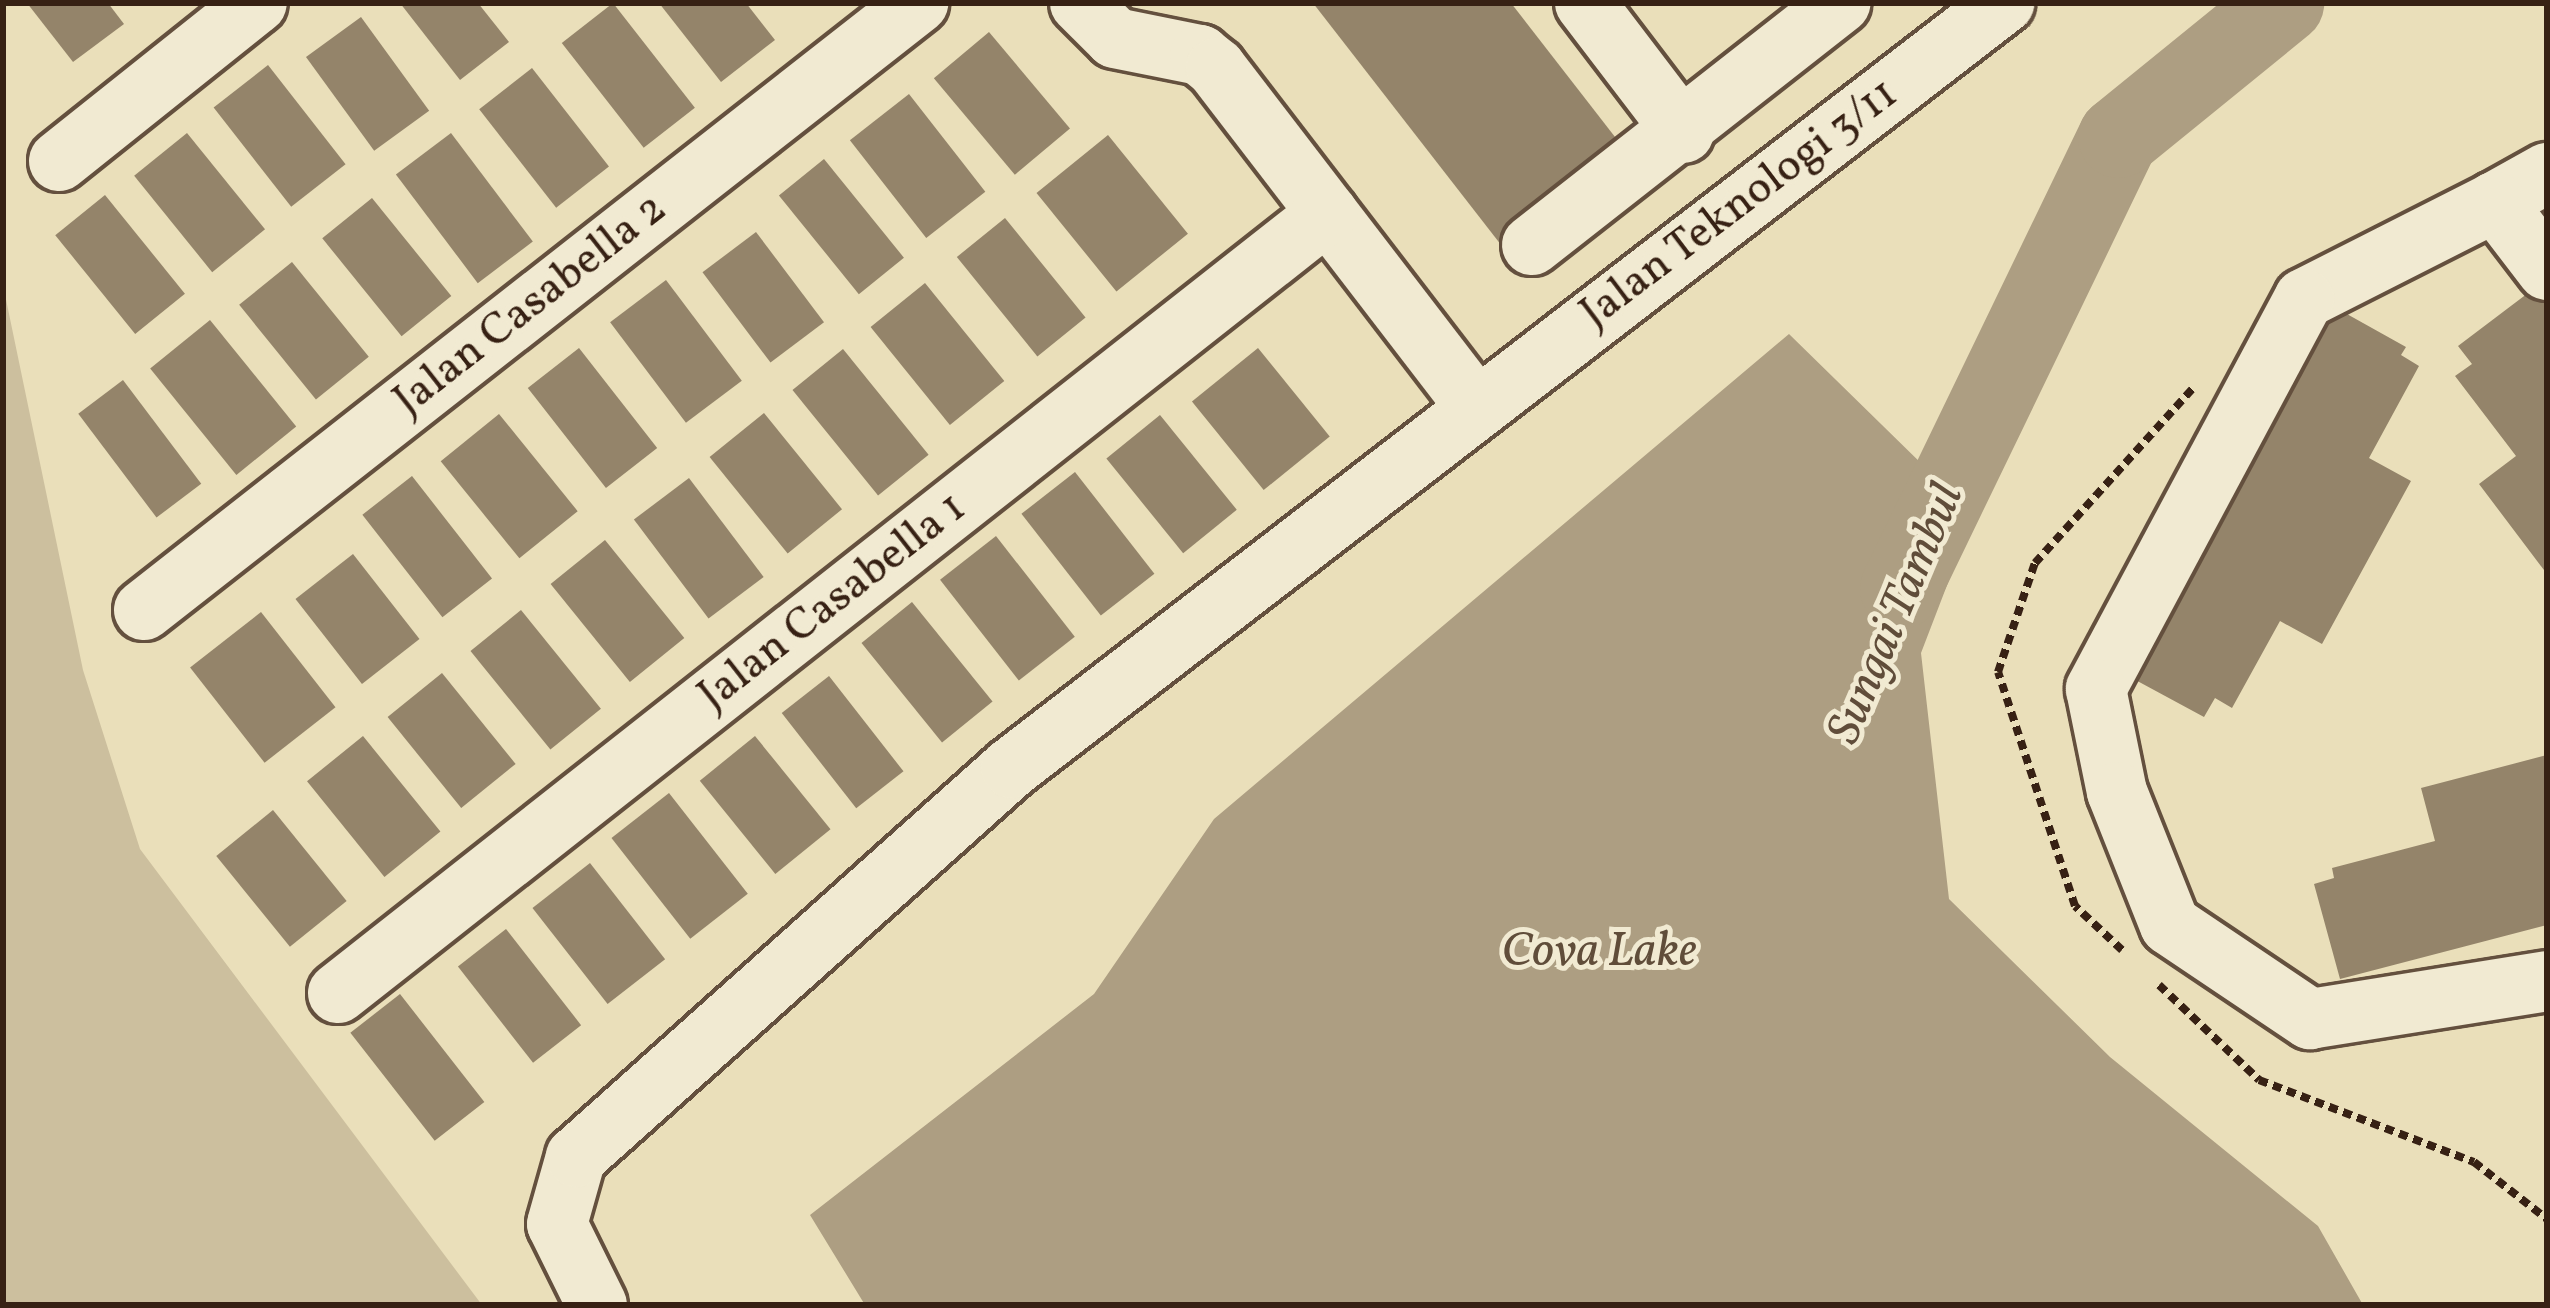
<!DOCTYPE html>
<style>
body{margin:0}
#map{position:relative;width:2550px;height:1308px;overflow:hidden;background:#eadfba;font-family:Vollkorn,serif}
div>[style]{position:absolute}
.green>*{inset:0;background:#ccbf9e}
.water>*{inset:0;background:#ad9e82}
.river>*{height:81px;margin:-40.5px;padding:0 40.5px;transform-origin:40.5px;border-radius:40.5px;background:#ad9e82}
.building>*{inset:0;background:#94846a;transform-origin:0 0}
.path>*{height:8px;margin-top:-4px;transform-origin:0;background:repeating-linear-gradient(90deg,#372114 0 9px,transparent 0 15px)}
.roads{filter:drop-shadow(3px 0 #64503e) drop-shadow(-3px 0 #64503e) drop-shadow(0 3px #64503e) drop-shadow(0 -3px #64503e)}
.minor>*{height:60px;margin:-30px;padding:0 30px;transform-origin:30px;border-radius:30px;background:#f1ead2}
span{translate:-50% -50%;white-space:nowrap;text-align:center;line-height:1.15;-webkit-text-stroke:10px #f1ead2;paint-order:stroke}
.street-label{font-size:45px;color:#372114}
.water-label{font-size:48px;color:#604d3a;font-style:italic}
.frame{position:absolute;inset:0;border:6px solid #372114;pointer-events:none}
</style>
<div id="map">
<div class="green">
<i style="clip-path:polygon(3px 285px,83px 670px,140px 849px,482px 1305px,3px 1305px)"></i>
</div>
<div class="water">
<i style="clip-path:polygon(1789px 334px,1974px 515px,1921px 653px,1949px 899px,2110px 1057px,2318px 1226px,2363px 1305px,865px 1305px,810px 1215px,1094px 994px,1214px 819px)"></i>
</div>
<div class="river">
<i style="left:1900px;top:588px;width:501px;rotate:-64.2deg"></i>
<i style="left:2118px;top:137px;width:213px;rotate:-39.1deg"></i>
</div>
<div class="building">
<i style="clip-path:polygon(27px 3px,108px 3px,124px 24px,73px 62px)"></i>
<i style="clip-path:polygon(400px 3px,478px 3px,509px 42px,460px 80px)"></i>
<i style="left:613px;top:3px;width:133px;height:65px;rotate:52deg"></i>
<i style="clip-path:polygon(659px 3px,746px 3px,775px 40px,721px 82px)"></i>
<i style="clip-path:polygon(1313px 3px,1511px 3px,1629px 155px,1505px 250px)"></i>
<i style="left:361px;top:17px;width:116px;height:68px;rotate:54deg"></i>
<i style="left:989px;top:32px;width:126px;height:72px;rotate:50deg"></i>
<i style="left:268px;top:65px;width:126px;height:69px;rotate:52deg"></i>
<i style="left:532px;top:68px;width:125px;height:67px;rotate:52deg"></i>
<i style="left:909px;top:94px;width:124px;height:75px;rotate:52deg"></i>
<i style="left:187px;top:133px;width:124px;height:68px;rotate:51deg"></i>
<i style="left:451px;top:133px;width:136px;height:69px;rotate:53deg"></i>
<i style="left:1108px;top:135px;width:127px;height:92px;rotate:51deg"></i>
<i style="left:824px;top:159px;width:127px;height:58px;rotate:51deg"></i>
<i style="left:105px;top:195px;width:127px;height:64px;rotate:51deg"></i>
<i style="left:372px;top:198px;width:126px;height:64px;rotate:51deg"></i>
<i style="left:1005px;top:218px;width:128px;height:62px;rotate:51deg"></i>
<i style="left:756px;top:232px;width:113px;height:67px;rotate:53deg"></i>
<i style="left:292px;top:262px;width:122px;height:68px;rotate:51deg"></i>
<i style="left:666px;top:280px;width:126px;height:70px;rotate:53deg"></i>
<i style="left:925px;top:283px;width:126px;height:70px;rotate:51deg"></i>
<i style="clip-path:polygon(2536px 287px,2547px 302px,2547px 574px,2479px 484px,2516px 456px,2455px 376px,2472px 364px,2458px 346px)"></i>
<i style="clip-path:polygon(2320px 299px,2406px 347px,2401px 355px,2419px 366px,2369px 458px,2411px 481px,2322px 644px,2280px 621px,2232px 708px,2215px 698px,2204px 717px,2117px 670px)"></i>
<i style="left:210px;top:320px;width:137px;height:77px;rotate:51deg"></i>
<i style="left:579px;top:348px;width:127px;height:65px;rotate:52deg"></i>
<i style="left:1258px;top:348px;width:114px;height:85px;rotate:51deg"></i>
<i style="left:843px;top:349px;width:136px;height:65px;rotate:51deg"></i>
<i style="left:123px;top:380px;width:130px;height:56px;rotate:53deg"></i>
<i style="left:764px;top:413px;width:124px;height:70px;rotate:51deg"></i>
<i style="left:499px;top:414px;width:125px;height:75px;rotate:51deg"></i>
<i style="left:1160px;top:415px;width:122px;height:69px;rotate:51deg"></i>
<i style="left:1075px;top:472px;width:129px;height:68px;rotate:52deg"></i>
<i style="left:412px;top:476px;width:130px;height:63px;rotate:52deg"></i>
<i style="left:689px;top:478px;width:124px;height:69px;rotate:53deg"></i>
<i style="left:996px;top:536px;width:128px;height:71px;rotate:52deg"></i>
<i style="left:605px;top:540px;width:126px;height:70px;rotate:51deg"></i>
<i style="left:353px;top:554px;width:108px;height:73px;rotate:52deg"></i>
<i style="left:912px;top:602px;width:128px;height:65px;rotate:51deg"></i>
<i style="left:521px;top:610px;width:127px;height:65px;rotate:51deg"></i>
<i style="left:261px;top:612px;width:121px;height:90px;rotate:52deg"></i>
<i style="left:442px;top:673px;width:117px;height:70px;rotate:51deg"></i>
<i style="left:829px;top:676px;width:121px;height:60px;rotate:52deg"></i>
<i style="left:363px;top:736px;width:123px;height:72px;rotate:51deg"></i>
<i style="left:755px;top:736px;width:120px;height:71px;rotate:51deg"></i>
<i style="clip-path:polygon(2547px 755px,2547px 925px,2340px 979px,2314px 884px,2334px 878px,2332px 868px,2435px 841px,2421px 788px)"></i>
<i style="left:669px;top:793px;width:128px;height:73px;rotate:52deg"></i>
<i style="left:273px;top:810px;width:117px;height:73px;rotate:51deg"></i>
<i style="left:590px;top:863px;width:122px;height:73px;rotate:52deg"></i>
<i style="left:506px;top:929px;width:122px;height:61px;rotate:52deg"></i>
<i style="left:400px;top:994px;width:137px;height:63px;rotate:52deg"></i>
</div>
<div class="path">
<i style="left:2122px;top:950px;width:64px;rotate:-136.9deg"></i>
<i style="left:2075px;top:906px;width:246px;rotate:-108.2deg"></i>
<i style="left:1998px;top:672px;width:115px;rotate:-71.3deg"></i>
<i style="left:2035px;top:563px;width:237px;rotate:-47.9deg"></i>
<i style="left:2159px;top:985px;width:138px;rotate:43.5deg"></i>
<i style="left:2259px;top:1080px;width:230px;rotate:20.9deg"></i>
<i style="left:2474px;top:1162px;width:93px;rotate:38deg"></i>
</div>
<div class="roads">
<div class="minor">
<i style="left:1080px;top:3px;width:49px;rotate:45deg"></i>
<i style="left:1115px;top:38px;width:87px;rotate:11.3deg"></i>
<i style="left:1200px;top:55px;width:21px;rotate:39deg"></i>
<i style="left:1216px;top:68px;width:427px;rotate:52.5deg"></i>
<i style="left:1585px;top:3px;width:163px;rotate:52.7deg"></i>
<i style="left:59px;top:161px;width:253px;rotate:-38.6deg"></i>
<i style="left:2495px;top:202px;width:60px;rotate:-29.1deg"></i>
<i style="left:1532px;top:245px;width:392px;rotate:-38.1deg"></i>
<i style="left:2547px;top:270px;width:86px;rotate:-127.4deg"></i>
<i style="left:2495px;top:202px;width:214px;rotate:153.1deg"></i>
<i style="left:2304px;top:299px;width:442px;rotate:118.1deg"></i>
<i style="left:2096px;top:689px;width:105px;rotate:78.5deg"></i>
<i style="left:2117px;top:792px;width:143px;rotate:68.3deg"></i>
<i style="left:2170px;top:925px;width:169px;rotate:33.9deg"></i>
<i style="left:2310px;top:1019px;width:240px;rotate:-9.1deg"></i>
<i style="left:144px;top:610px;width:984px;rotate:-38.1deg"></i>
<i style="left:338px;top:993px;width:1260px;rotate:-38.23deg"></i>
<i style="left:597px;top:1305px;width:90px;rotate:-116.3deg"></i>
<i style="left:557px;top:1224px;width:70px;rotate:-74.2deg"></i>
<i style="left:576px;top:1157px;width:584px;rotate:-41.8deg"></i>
<i style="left:1011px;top:768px;width:1254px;rotate:-37.61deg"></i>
</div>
</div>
<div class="street-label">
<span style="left:1740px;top:205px;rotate:-37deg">Jalan Teknologi 3/11</span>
<span style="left:531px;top:306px;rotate:-38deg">Jalan Casabella 2</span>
<span style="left:833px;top:603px;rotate:-38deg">Jalan Casabella 1</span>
</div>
<div class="water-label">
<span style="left:1897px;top:614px;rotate:-67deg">Sungai Tambul</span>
<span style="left:1599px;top:953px">Cova Lake</span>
</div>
<div class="frame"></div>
</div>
